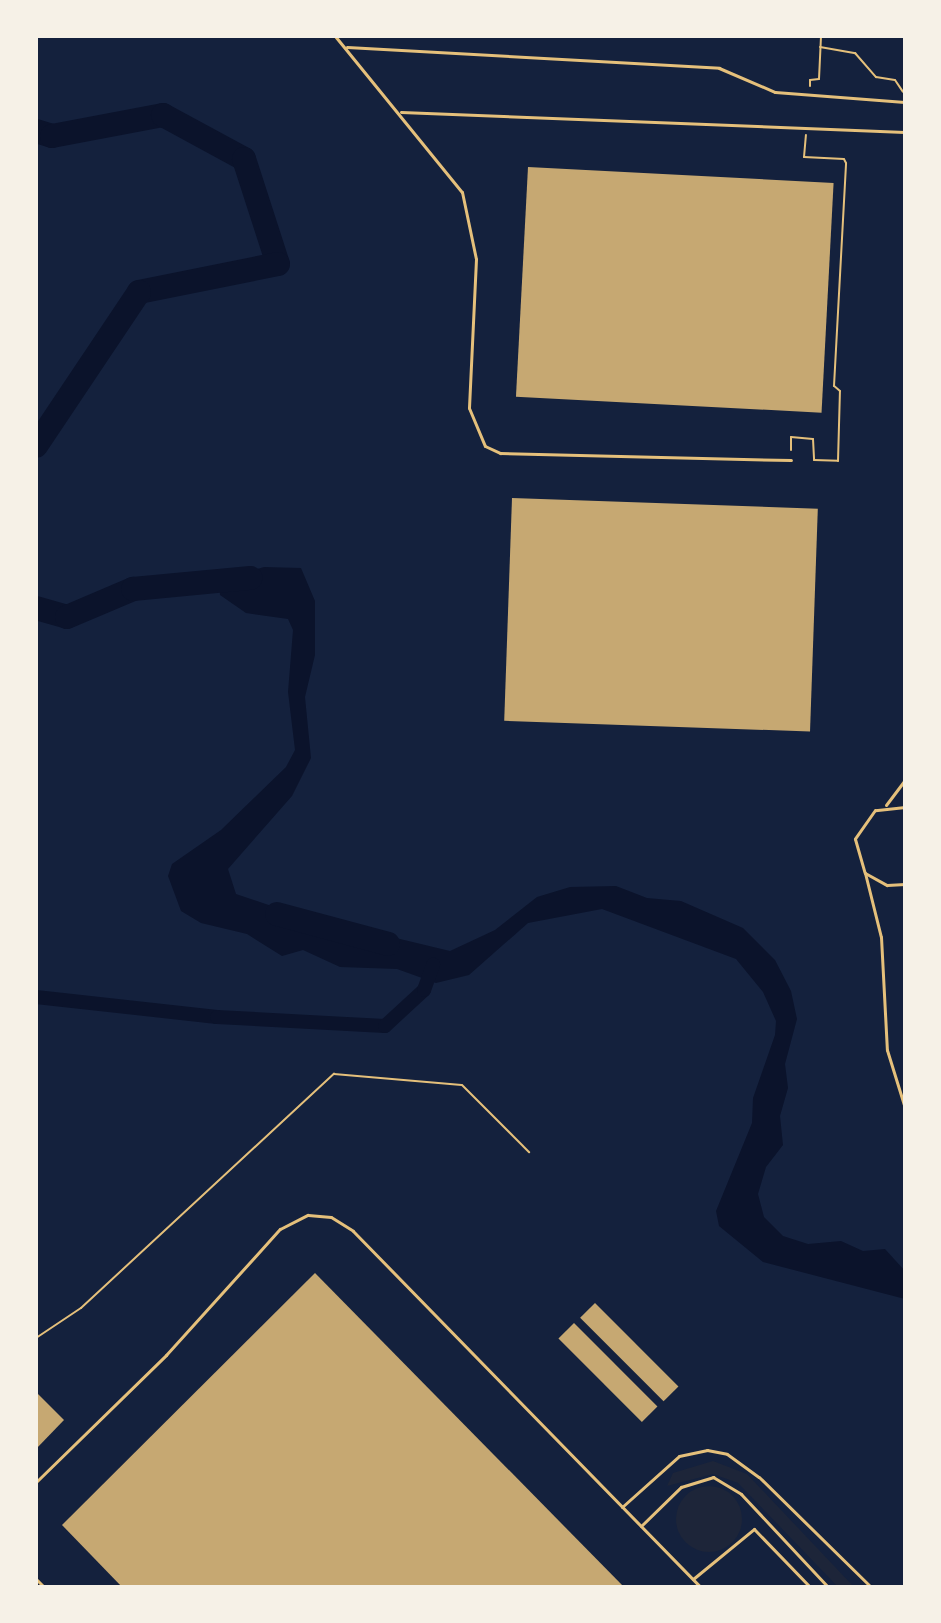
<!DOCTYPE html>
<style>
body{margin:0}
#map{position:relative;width:941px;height:1623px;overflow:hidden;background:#14213d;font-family:Arial,sans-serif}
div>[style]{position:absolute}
.green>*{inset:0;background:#1d2539}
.round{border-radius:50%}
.water>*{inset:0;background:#0b132b}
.canal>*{height:14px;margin:-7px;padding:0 7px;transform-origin:7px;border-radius:7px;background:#0b132b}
.river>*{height:24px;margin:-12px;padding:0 12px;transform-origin:12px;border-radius:12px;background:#0b132b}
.building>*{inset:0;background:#c6a872;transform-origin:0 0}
.path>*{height:2px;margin:-1px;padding:0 1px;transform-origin:1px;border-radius:1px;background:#e5c07b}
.service>*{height:3px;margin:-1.5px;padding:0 1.5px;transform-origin:1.5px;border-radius:1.5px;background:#e5c07b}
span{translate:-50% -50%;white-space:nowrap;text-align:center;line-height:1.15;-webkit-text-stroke:6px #f6f1e7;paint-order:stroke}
.frame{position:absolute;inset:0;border:38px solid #f6f1e7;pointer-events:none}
</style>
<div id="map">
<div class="green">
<i style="clip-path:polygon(713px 1461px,747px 1474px,854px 1587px,838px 1587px,738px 1483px,713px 1474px,667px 1486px,673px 1473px)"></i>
<i class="round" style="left:676px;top:1486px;width:66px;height:66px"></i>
</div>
<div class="water">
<i style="clip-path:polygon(264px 567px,301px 568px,315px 601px,315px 655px,305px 697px,311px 758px,292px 796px,228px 869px,236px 894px,298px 915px,338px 939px,371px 932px,450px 951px,495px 930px,537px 897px,570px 887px,616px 886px,647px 898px,681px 901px,743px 928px,775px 960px,791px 991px,797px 1019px,785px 1064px,788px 1088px,780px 1116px,783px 1145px,766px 1167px,758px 1194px,764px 1217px,783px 1236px,808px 1244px,841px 1241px,863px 1251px,885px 1249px,905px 1271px,905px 1299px,763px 1262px,719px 1226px,716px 1211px,752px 1123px,753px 1098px,775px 1035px,776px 1021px,763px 992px,736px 959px,602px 909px,528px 923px,469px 975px,436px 983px,397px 969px,340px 967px,303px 950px,282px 956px,247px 934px,201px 923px,181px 911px,168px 876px,172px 864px,221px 830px,286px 767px,295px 750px,288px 692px,293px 630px,288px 619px,246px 613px,220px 595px,219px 581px)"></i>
</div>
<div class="canal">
<i style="left:36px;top:997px;width:182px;rotate:6.3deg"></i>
<i style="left:217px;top:1017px;width:168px;rotate:3.1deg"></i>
<i style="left:385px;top:1026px;width:53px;rotate:-42.7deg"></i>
<i style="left:424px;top:990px;width:27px;rotate:-70deg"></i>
</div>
<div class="river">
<i style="left:36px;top:131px;width:17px;rotate:17deg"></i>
<i style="left:52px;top:136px;width:113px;rotate:-10.7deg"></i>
<i style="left:163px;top:115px;width:92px;rotate:28.5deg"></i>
<i style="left:244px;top:159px;width:110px;rotate:72.1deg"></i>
<i style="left:278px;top:264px;width:142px;rotate:168.6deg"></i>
<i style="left:139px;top:292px;width:185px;rotate:123.8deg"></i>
<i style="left:36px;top:608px;width:32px;rotate:16deg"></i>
<i style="left:67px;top:617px;width:72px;rotate:-23deg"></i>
<i style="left:133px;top:589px;width:118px;rotate:-5.4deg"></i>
<i style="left:277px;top:914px;width:115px;rotate:15.1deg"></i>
</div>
<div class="building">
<i style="left:528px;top:167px;width:306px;height:230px;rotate:3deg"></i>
<i style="left:512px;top:498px;width:306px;height:223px;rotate:2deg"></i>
<i style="clip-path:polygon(315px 1273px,624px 1587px,122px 1587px,62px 1525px)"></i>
<i style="left:595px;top:1303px;width:118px;height:21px;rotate:45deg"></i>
<i style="left:574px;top:1323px;width:118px;height:22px;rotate:45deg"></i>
<i style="clip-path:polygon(36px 1392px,64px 1420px,36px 1449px)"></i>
</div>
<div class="path">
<i style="left:820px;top:47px;width:36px;rotate:10deg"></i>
<i style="left:855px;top:53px;width:32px;rotate:49deg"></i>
<i style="left:876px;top:77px;width:19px;rotate:9deg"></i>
<i style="left:895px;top:80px;width:14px;rotate:56deg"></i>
<i style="left:810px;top:86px;width:6px;rotate:-90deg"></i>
<i style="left:810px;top:80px;width:9px;rotate:-6deg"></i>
<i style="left:819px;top:79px;width:43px;rotate:-87.3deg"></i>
<i style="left:791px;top:450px;width:13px;rotate:-90deg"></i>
<i style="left:791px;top:437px;width:22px;rotate:5deg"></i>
<i style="left:813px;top:439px;width:21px;rotate:87deg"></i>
<i style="left:814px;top:460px;width:24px;rotate:2deg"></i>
<i style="left:838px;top:461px;width:70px;rotate:-88.4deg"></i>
<i style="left:840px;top:391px;width:8px;rotate:-140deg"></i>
<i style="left:834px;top:386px;width:223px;rotate:-86.9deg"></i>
<i style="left:846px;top:163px;width:4px;rotate:-117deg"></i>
<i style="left:844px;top:159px;width:40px;rotate:-177.1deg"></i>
<i style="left:804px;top:157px;width:22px;rotate:-85deg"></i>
<i style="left:36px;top:1338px;width:54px;rotate:-33.7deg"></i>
<i style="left:81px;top:1308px;width:345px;rotate:-42.8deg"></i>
<i style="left:334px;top:1074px;width:128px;rotate:4.9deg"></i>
<i style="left:462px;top:1085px;width:95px;rotate:45deg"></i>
</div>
<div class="service">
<i style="left:335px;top:36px;width:201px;rotate:50.9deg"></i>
<i style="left:462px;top:192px;width:68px;rotate:78.2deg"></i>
<i style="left:476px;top:259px;width:149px;rotate:92.7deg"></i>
<i style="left:469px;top:408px;width:41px;rotate:67.2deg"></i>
<i style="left:485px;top:446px;width:17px;rotate:25deg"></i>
<i style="left:500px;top:453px;width:291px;rotate:1.4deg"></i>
<i style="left:347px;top:47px;width:373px;rotate:3.2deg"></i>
<i style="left:719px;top:68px;width:61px;rotate:23.2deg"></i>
<i style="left:775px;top:92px;width:130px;rotate:4.4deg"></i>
<i style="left:401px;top:112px;width:504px;rotate:2.27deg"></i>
<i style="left:886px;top:805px;width:31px;rotate:-53deg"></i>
<i style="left:905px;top:807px;width:30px;rotate:174deg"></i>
<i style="left:875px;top:810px;width:35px;rotate:125deg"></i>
<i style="left:855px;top:839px;width:35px;rotate:74deg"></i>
<i style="left:865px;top:873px;width:25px;rotate:29deg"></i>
<i style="left:887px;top:885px;width:18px;rotate:-3deg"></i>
<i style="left:865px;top:873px;width:66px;rotate:76deg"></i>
<i style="left:881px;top:937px;width:113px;rotate:87deg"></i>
<i style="left:887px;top:1050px;width:61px;rotate:72.8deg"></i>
<i style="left:36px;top:1482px;width:182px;rotate:-44.3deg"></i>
<i style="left:166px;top:1355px;width:170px;rotate:-47.9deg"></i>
<i style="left:280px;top:1229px;width:31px;rotate:-27deg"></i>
<i style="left:308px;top:1215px;width:23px;rotate:5deg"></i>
<i style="left:331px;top:1217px;width:26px;rotate:32deg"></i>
<i style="left:353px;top:1231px;width:498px;rotate:45.7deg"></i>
<i style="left:622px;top:1507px;width:76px;rotate:-41.8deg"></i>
<i style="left:679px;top:1456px;width:29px;rotate:-12deg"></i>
<i style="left:707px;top:1450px;width:20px;rotate:11deg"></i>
<i style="left:727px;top:1454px;width:39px;rotate:36deg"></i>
<i style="left:759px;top:1477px;width:157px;rotate:44.5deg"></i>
<i style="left:641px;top:1526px;width:56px;rotate:-44.3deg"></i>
<i style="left:681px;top:1487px;width:34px;rotate:-17deg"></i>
<i style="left:713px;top:1477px;width:33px;rotate:31deg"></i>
<i style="left:741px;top:1494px;width:127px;rotate:46.9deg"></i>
<i style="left:36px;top:1579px;width:11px;rotate:45deg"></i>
<i style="left:693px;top:1579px;width:79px;rotate:-39.3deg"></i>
<i style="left:754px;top:1529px;width:81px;rotate:46deg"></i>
</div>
<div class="frame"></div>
</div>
